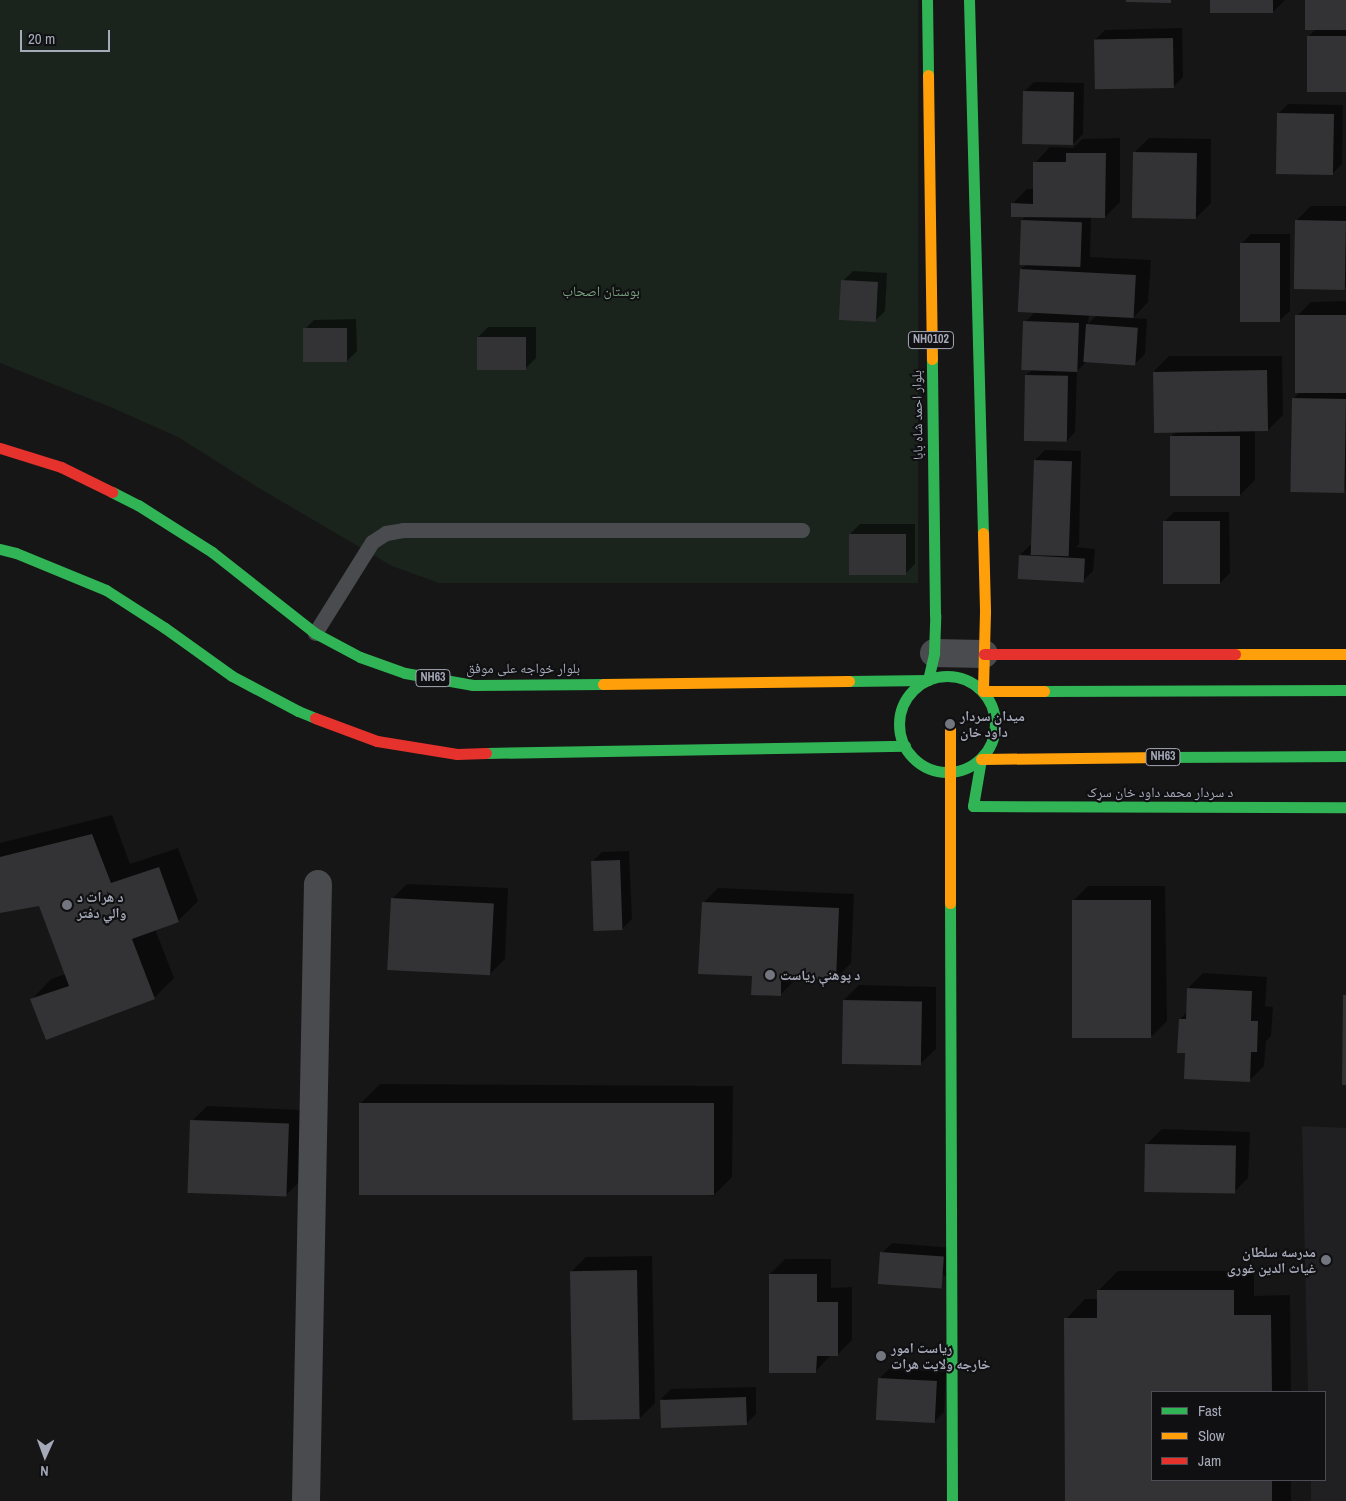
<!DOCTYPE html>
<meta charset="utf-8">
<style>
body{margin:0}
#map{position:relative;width:1346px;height:1501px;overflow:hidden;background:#161616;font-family:"Archivo Narrow","Noto Naskh Arabic",sans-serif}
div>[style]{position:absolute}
.built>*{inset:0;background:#202022}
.green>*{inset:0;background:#1b231d}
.shadow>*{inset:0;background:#0007}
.building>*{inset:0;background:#333335;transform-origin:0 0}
.lane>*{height:15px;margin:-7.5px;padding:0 7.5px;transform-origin:7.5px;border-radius:7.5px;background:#494b4f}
.street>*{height:28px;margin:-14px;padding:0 14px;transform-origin:14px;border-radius:14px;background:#494b4f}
.fast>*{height:11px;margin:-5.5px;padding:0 5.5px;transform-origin:5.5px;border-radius:5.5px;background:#30b455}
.fast>.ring{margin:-5.5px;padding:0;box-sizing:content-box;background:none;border:11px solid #30b455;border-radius:50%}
.slow>*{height:11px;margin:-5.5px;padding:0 5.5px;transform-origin:5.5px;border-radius:5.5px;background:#ff9f0a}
.jam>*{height:11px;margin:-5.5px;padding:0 5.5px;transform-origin:5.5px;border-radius:5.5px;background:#e5322d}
.dots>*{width:14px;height:14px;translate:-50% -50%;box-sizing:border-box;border:2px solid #101012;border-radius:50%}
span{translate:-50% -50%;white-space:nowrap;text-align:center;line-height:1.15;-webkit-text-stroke:4px #101012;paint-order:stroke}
.shield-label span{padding:1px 4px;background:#101012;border:1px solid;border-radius:4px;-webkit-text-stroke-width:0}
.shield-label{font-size:12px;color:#a5a9b8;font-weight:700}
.park-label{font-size:14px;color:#7ba482}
.street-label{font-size:14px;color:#a5a9b8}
.poi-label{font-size:14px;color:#a5a9b8;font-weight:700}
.left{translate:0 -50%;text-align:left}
.right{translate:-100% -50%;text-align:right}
.legend{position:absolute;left:1151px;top:1391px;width:175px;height:90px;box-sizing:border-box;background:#101012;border:1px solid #4c4d54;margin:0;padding:6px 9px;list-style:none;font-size:15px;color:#a5a9b8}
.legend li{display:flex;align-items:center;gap:10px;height:25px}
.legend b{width:25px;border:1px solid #4c4d54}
.north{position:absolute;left:20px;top:1431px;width:50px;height:50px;-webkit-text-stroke:4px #101012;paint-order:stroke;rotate:182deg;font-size:14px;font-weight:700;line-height:20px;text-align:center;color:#a5a9b8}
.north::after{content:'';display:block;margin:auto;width:18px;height:22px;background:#a5a9b8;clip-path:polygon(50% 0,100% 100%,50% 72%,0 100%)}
.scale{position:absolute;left:20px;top:30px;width:90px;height:22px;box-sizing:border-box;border:2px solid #a5a9b8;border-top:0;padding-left:6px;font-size:15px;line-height:18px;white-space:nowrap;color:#a5a9b8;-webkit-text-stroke:4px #101012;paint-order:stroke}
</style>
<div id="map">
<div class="built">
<i style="clip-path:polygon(1302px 1126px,1346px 1128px,1346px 1501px,1311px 1501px,1311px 1480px,1325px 1480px,1325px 1392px,1308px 1392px)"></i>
</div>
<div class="green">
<i style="clip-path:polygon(0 0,918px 0,918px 583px,439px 583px,392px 566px,257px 487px,178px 437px,108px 406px,0 363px)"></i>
</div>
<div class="shadow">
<i style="clip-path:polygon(1211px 0,1285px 0,1272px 13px)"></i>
<i style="clip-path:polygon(1307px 0,1346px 0,1346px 90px,1308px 37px,1317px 28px)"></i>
<i style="clip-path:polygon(1182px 28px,1183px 77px,1173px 87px,1095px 40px,1105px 30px)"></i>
<i style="clip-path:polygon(1034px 82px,1084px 83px,1083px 134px,1073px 144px,1024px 92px)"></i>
<i style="clip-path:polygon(1288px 104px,1343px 105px,1342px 164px,1332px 174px,1278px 114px)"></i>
<i style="clip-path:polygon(evenodd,1120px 138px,1120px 202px,1105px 217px,1091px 217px,1090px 257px,1151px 260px,1148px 302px,1133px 318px,1147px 319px,1145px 354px,1135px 364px,1087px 361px,1077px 371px,1075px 432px,1066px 442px,1026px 375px,1033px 369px,1025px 322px,1035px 312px,1021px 269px,1027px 264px,1022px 220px,1026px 216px,1012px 204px,1027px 189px,1035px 189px,1035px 163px,1050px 147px,1073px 148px,1082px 139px,1120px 138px,1089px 315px,1097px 315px,1088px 324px,1089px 315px)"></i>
<i style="clip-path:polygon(1149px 138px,1211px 139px,1211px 203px,1196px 218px,1134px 153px)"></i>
<i style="clip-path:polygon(1311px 206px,1346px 206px,1346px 288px,1296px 221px)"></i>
<i style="clip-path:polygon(1251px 234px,1290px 234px,1290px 311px,1280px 320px,1241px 244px)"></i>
<i style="clip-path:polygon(853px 271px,887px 273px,885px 311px,875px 321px,843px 281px)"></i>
<i style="clip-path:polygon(1346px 301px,1346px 491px,1293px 399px,1299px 393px,1296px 317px,1311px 302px)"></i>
<i style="clip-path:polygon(356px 319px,357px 351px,347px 361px,304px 330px,314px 320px)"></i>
<i style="clip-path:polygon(488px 327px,536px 327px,536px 358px,526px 368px,478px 337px)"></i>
<i style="clip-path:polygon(1169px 356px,1282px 356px,1283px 415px,1268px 430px,1255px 430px,1255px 480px,1240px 495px,1171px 436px,1177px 431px,1154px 371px)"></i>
<i style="clip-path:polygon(1045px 450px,1081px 451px,1079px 544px,1076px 547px,1095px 549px,1093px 571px,1083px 581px,1020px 555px,1030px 545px,1033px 545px,1035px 460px)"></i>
<i style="clip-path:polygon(1174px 512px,1229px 512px,1230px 573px,1220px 583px,1164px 522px)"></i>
<i style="clip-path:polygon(860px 524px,915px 524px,915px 564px,905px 574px,850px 534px)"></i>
<i style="clip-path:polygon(112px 815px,130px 864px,178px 848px,198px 901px,178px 921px,155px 929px,174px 978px,154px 998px,32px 999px,51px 979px,66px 974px,40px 905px,0 912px,0 843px)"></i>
<i style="clip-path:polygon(629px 851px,632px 919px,622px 929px,592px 862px,602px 852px)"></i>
<i style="clip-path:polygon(407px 884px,508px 888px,505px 959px,490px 974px,392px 899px)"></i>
<i style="clip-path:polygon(1088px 886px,1165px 886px,1167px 1021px,1152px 1036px,1073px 901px)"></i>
<i style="clip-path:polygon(718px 888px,854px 894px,851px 963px,836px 978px,795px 977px,795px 980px,780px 995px,753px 975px,703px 903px)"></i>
<i style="clip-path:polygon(1203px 973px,1267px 977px,1265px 1006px,1273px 1007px,1271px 1036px,1266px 1041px,1264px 1066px,1249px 1081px,1186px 1052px,1180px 1019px,1187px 1012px,1188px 988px)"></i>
<i style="clip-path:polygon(859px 985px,936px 987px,936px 1049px,920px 1064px,844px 1000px)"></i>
<i style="clip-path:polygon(380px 1084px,733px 1086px,732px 1177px,713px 1196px,360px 1104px)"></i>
<i style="clip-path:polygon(207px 1106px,303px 1110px,300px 1181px,285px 1196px,192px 1121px)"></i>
<i style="clip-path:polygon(1162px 1129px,1250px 1132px,1248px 1178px,1233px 1193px,1147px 1144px)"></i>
<i style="clip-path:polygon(892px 1243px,954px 1248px,951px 1278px,882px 1253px)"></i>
<i style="clip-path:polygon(652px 1256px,655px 1403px,640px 1418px,571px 1272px,586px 1257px)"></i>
<i style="clip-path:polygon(785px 1259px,831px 1259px,831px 1288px,852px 1287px,852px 1340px,837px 1355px,831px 1355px,816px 1371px,770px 1274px)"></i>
<i style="clip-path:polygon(1118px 1271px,1254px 1271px,1254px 1296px,1290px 1295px,1291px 1392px,1152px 1392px,1152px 1480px,1291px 1480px,1291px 1501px,1066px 1501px,1066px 1319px,1085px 1299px,1099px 1299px,1099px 1290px)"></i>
<i style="clip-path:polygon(889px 1369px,946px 1372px,944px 1412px,934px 1422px,879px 1379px)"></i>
<i style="clip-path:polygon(756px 1387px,756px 1414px,746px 1424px,661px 1399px,671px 1389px)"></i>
</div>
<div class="building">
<i style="clip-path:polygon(1126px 0,1171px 0,1171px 3px,1126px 2px)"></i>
<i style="left:1210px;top:0;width:63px;height:13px"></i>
<i style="left:1305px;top:0;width:41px;height:30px"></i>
<i style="left:1307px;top:36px;width:39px;height:56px"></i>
<i style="left:1173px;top:38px;width:50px;height:79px;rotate:89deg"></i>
<i style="left:1023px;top:91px;width:51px;height:53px;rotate:1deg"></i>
<i style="left:1277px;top:113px;width:57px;height:61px;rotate:1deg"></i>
<i style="left:1133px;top:152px;width:64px;height:66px;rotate:1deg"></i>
<i style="clip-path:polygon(1066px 153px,1106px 153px,1105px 218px,1011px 217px,1011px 203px,1033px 204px,1033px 162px,1066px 162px)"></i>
<i style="left:1021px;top:220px;width:61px;height:45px;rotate:2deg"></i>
<i style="left:1295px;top:220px;width:51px;height:69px;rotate:1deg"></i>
<i style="left:1240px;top:243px;width:40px;height:79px"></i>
<i style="left:1020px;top:269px;width:116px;height:43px;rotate:3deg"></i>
<i style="left:841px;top:280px;width:37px;height:40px;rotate:3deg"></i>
<i style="left:1346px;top:315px;width:78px;height:51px;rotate:90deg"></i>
<i style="left:1023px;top:321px;width:56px;height:49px;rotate:2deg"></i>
<i style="left:1086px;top:324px;width:52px;height:38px;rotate:4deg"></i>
<i style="left:347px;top:328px;width:34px;height:44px;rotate:90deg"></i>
<i style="left:477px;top:337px;width:49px;height:33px"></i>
<i style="left:1267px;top:370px;width:61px;height:114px;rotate:89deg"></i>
<i style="left:1025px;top:375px;width:43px;height:66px;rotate:1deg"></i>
<i style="left:1292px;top:398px;width:54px;height:94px;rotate:1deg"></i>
<i style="left:1170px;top:436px;width:70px;height:60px"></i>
<i style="left:1034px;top:460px;width:38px;height:95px;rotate:2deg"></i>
<i style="left:1220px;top:521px;width:63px;height:57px;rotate:90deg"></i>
<i style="left:849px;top:534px;width:57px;height:41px"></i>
<i style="left:1019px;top:555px;width:66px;height:24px;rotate:3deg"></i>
<i style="clip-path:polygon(92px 834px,111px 883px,159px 867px,179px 922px,132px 939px,155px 999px,46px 1040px,30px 999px,69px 986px,39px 906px,0 913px,0 857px)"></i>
<i style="left:620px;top:860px;width:70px;height:29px;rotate:88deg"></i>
<i style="left:391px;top:898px;width:103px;height:72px;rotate:3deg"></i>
<i style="left:1151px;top:900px;width:138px;height:79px;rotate:90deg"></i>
<i style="clip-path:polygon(702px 902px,839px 908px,836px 980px,781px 977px,781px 996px,751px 995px,752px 976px,698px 974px)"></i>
<i style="clip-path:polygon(1187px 988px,1252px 991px,1251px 1021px,1258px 1021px,1257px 1052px,1251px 1052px,1250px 1082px,1184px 1079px,1185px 1053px,1177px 1053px,1179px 1019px,1186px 1019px)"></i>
<i style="clip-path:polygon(1343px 995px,1346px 995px,1346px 1085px,1342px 1085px)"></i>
<i style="left:843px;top:1000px;width:79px;height:64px;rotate:1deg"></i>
<i style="left:359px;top:1103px;width:355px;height:92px"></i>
<i style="left:190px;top:1120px;width:99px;height:73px;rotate:2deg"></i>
<i style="left:1145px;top:1144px;width:91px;height:48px;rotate:1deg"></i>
<i style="left:880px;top:1252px;width:64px;height:32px;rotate:4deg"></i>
<i style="left:637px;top:1270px;width:149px;height:67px;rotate:89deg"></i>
<i style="clip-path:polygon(769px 1274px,817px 1274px,817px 1302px,838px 1302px,838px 1356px,817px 1356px,816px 1373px,769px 1373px)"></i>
<i style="clip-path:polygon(1097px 1290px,1234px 1290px,1234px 1315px,1271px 1315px,1272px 1392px,1152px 1392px,1152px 1480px,1272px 1480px,1272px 1501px,1065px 1501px,1064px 1318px,1097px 1318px)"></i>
<i style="left:878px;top:1378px;width:59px;height:42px;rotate:3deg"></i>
<i style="left:746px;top:1397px;width:28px;height:86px;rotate:88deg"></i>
</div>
<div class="lane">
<i style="left:315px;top:633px;width:107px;rotate:-57.9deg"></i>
<i style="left:372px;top:542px;width:17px;rotate:-33deg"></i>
<i style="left:386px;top:533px;width:17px;rotate:-10deg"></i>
<i style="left:403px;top:530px;width:399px"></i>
</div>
<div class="street">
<i style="left:934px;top:653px;width:50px;rotate:1.1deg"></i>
<i style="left:306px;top:1501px;width:617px;rotate:-88.89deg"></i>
</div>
<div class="fast">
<i style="left:927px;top:0;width:75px;rotate:89.2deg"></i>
<i style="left:969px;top:0;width:533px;rotate:88.5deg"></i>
<i style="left:112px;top:492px;width:29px;rotate:27deg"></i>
<i style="left:138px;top:505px;width:88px;rotate:32.4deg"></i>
<i style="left:212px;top:552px;width:131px;rotate:38.2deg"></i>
<i style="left:315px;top:633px;width:51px;rotate:28.1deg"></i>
<i style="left:360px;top:657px;width:48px;rotate:19.6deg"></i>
<i style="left:405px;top:673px;width:69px;rotate:10deg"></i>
<i style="left:473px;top:685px;width:130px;rotate:-0.4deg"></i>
<i style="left:0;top:549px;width:16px;rotate:14deg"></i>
<i style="left:16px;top:553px;width:97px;rotate:22.3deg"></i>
<i style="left:106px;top:590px;width:70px;rotate:32.8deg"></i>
<i style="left:165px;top:628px;width:82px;rotate:35.6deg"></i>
<i style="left:232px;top:676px;width:75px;rotate:27.9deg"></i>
<i style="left:298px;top:711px;width:18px;rotate:22deg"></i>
<i class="ring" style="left:899px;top:676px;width:85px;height:85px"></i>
<i style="left:849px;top:681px;width:79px;rotate:-0.7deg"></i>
<i style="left:928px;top:680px;width:28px;rotate:-77deg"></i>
<i style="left:934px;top:653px;width:38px;rotate:-88deg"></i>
<i style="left:935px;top:615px;width:256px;rotate:-90.7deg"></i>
<i style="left:1044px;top:691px;width:302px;rotate:-0.2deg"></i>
<i style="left:486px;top:753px;width:419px;rotate:-1deg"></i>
<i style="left:1165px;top:757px;width:181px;rotate:-0.3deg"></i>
<i style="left:973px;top:806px;width:373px;rotate:0.2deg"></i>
<i style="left:973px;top:806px;width:48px;rotate:-80.3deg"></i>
<i style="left:950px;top:903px;width:598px;rotate:89.81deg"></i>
</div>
<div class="slow">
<i style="left:928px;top:75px;width:284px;rotate:89.2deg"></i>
<i style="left:983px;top:533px;width:79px;rotate:88.5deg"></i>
<i style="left:985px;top:612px;width:79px;rotate:91.5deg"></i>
<i style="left:983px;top:691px;width:61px"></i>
<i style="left:1235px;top:654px;width:111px"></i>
<i style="left:603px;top:684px;width:246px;rotate:-0.7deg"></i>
<i style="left:950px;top:724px;width:179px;rotate:90deg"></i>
<i style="left:981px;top:759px;width:184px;rotate:-0.6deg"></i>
</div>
<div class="jam">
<i style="left:0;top:448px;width:64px;rotate:17.3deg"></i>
<i style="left:61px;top:467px;width:57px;rotate:26.1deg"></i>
<i style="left:984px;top:654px;width:251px"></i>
<i style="left:315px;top:718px;width:66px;rotate:20.4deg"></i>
<i style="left:377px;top:741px;width:81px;rotate:9.2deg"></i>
<i style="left:457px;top:754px;width:29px;rotate:-2deg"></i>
</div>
<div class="dots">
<i style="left:950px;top:724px;background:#73767f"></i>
<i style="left:67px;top:905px;background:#73767f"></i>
<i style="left:770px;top:975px;background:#73767f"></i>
<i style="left:1326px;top:1260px;background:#73767f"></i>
<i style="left:881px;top:1356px;background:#73767f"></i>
</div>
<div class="shield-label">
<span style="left:931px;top:340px">NH0102</span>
<span style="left:433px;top:678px">NH63</span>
<span style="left:1163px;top:757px">NH63</span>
</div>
<div class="park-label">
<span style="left:601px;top:291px">بوستان اصحاب</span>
</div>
<div class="street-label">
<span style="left:917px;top:415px;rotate:-91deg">بلوار احمد شاه بابا</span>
<span style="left:523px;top:668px">بلوار خواجه علی موفق</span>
<span style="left:1160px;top:792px">د سردار محمد داود خان سړک</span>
</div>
<div class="poi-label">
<span class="left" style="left:960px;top:724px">میدان سردار<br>داود خان</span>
<span class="left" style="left:77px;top:905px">د هرات د<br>والي دفتر</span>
<span class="left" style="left:780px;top:975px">د پوهنې ریاست</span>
<span class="right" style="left:1316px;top:1260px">مدرسه سلطان<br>غیاث الدین غوری</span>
<span class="left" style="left:891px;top:1356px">ریاست امور<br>خارجه ولایت هرات</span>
</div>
<ul class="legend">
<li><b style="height:6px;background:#30b455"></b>Fast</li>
<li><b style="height:6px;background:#ff9f0a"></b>Slow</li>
<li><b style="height:6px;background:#e5322d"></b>Jam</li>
</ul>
<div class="north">N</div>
<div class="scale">20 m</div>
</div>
